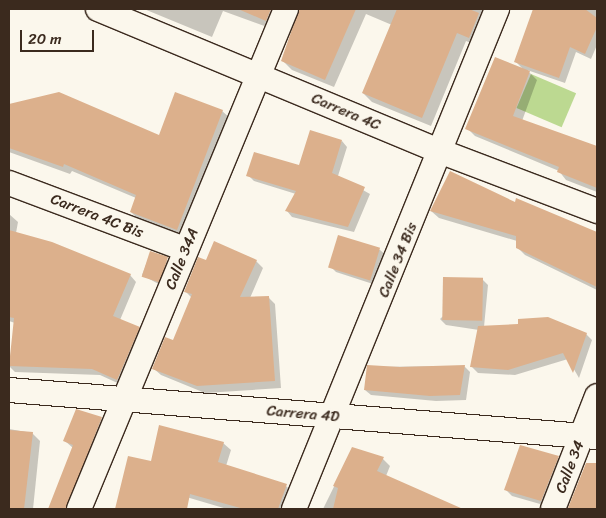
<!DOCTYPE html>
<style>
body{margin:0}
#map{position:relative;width:606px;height:518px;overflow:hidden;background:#fbf7ec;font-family:Sriracha,sans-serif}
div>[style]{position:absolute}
.green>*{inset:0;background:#bcd991;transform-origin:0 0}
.shadow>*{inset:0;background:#0003}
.building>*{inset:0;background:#dcb08c;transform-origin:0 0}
.roads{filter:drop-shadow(1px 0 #3b2a1e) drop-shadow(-1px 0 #3b2a1e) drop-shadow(0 1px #3b2a1e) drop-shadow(0 -1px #3b2a1e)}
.minor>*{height:24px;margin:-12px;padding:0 12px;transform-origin:12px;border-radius:12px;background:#fbf7ec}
span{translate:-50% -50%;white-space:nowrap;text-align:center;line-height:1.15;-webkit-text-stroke:4px #fbf7ec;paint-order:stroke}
.street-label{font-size:15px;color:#3b2a1e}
.frame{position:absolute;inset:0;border:10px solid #3b2a1e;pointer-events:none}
.scale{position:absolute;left:20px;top:30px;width:74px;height:22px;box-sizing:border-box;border:2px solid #3b2a1e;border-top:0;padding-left:6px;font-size:15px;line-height:18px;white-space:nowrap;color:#3b2a1e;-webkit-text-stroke:4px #fbf7ec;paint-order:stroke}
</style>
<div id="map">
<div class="green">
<i style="left:531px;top:74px;width:49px;height:37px;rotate:23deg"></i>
</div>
<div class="shadow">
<i style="clip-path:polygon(144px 9px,277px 9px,270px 28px,223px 11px,212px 37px)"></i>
<i style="clip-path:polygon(305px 9px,486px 9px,478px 46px,466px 41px,431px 126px,372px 102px,363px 93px,392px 25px,366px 14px,334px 87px,292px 70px,283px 61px)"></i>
<i style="clip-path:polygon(537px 9px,597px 9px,597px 45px,591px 59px,576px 52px,565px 83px,527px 70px,537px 80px,522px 121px,597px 147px,597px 192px,566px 180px,559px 171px,475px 136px,467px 128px,524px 70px,516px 62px)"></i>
<i style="clip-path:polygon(59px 93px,160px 137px,222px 111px,230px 118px,185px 236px,138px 219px,131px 212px,136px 198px,72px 171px,70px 174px,9px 152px,9px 106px)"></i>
<i style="clip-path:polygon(342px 141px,347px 147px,338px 176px,370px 194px,354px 232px,292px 217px,287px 211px,296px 194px,254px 181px,248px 175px,300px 167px)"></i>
<i style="clip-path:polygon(517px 200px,597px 234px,597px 290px,525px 255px,517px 247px,517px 241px,439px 218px,431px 211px,516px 204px)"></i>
<i style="clip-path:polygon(9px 214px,18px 222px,16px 233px,130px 275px,136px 282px,120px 320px,145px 334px,124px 386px,100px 375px,15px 372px,9px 366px,15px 323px,9px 321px)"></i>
<i style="clip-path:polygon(339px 237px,380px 250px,386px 255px,376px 285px,336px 272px,330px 266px)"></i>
<i style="clip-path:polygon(151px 252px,173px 264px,164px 287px,142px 275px)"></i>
<i style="clip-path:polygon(256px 261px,263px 268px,250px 298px,268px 297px,275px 304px,281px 388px,205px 393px,161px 375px,153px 368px,174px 342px,192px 298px,185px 291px,206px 262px)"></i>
<i style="clip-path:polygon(482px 279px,488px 285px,484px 327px,586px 334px,592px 340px,579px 378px,568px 359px,515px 375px,478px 373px,472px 367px,479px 330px,446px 325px,440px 319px)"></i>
<i style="clip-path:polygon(464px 366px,470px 372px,466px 400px,436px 401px,371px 395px,365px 390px,368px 367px)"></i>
<i style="clip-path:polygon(101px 418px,108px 425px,74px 509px,49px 509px,73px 448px,65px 441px)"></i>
<i style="clip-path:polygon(9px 429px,32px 433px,40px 441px,33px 509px,9px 509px)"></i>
<i style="clip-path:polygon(223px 443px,231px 450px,226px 466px,286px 486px,293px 493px,287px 509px,227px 509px,132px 481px,152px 463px)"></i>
<i style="clip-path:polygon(353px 448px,383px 459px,390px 466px,386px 476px,444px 509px,323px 509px)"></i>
<i style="clip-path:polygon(558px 458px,564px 463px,547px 506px,512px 496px,506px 490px)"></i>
<i style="clip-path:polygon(587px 464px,597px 464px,597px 509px,571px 509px)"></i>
</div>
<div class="building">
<i style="clip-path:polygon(238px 9px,271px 9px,266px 21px)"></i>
<i style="clip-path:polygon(299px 9px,356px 9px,325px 80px,281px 61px)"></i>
<i style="clip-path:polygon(397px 9px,469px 9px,479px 13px,469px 38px,457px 33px,422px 118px,362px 93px)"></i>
<i style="clip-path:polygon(533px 9px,585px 9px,597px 18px,597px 27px,585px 54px,570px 47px,559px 78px,514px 62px)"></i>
<i style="clip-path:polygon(495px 57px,530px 71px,513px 116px,597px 146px,597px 188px,557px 172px,559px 167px,465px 129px)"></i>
<i style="clip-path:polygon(59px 92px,159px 135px,175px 92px,223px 110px,177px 230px,130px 212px,136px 195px,64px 164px,63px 167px,9px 148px,9px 104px)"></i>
<i style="clip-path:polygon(310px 130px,342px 140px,332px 173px,365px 187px,348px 227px,285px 211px,296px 191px,246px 176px,254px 152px,299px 165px)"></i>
<i style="clip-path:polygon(450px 171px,515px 202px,516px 198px,597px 232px,597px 287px,516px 248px,516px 236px,430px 211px)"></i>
<i style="clip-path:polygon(9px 230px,52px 242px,131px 274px,113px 316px,140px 327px,117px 380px,92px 369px,9px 366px,14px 318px,9px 317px)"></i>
<i style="left:338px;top:235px;width:44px;height:34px;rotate:17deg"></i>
<i style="clip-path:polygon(214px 241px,257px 260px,240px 297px,269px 296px,275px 381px,197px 386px,152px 369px,165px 337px,173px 340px,192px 294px,184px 292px,198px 257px,206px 260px)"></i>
<i style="left:150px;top:251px;width:19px;height:27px;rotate:18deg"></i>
<i style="left:443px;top:277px;width:40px;height:43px;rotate:1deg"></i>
<i style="clip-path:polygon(548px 317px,587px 333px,573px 373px,563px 353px,508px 370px,470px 367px,478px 326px,518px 324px,518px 319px)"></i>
<i style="clip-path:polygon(367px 365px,400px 367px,465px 365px,460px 395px,430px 396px,364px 390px)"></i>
<i style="clip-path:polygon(76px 409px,102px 417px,66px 509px,48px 509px,73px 445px,63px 441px)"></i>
<i style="clip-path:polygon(159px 425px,224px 442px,218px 462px,287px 484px,278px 509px,244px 509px,190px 494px,187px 509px,115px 509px,128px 456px,151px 461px)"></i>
<i style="clip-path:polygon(9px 430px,33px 432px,24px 509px,9px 509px)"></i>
<i style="clip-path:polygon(520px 445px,559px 456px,541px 501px,504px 490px)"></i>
<i style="clip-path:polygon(352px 447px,384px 457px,377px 471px,463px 509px,333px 509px,338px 488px,333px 486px)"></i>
<i style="clip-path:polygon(586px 463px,597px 463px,597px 509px,568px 508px)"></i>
</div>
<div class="roads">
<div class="minor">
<i style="left:98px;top:9px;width:373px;rotate:22.6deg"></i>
<i style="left:442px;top:152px;width:166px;rotate:20.8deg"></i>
<i style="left:9px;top:183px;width:188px;rotate:20.6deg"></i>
<i style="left:9px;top:390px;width:590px;rotate:4.57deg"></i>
<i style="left:79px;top:509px;width:541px;rotate:-67.51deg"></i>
<i style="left:294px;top:509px;width:540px;rotate:-67.9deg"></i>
<i style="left:553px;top:509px;width:121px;rotate:-68.7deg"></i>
</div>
</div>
<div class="street-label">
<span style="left:346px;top:112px;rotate:23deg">Carrera 4C</span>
<span style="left:97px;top:216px;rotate:21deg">Carrera 4C Bis</span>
<span style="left:182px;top:259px;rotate:-68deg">Calle 34A</span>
<span style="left:398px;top:260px;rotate:-68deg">Calle 34 Bis</span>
<span style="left:303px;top:414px;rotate:5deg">Carrera 4D</span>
<span style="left:570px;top:467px;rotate:-69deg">Calle 34</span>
</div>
<div class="frame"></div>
<div class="scale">20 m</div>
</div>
